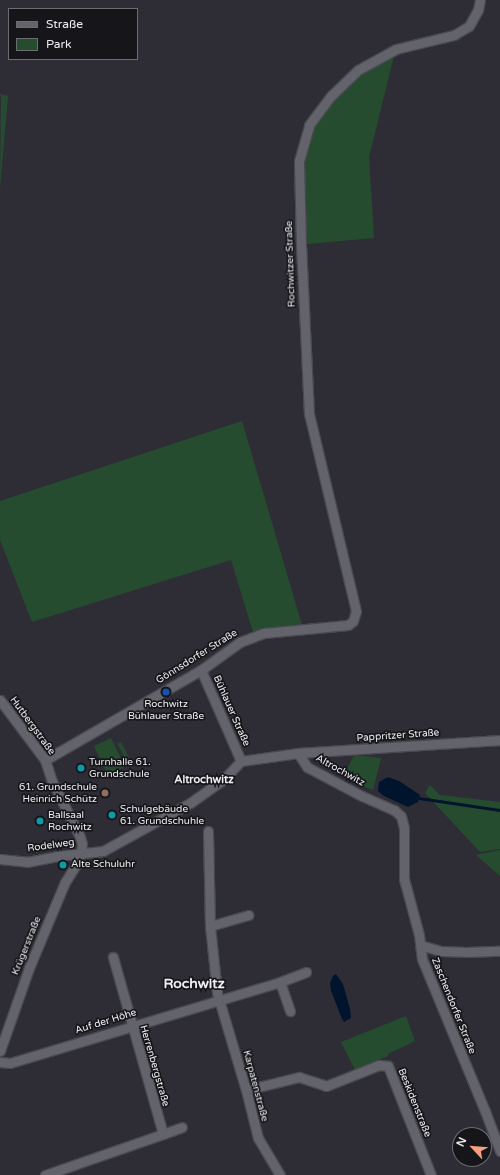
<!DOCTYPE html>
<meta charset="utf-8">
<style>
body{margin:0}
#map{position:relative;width:500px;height:1175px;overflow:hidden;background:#2e2d36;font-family:"Varela Round",sans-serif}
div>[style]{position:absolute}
.green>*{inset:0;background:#264c30;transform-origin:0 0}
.water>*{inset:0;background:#01142d}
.stream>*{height:2.5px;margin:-1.25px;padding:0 1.25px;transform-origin:1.25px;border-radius:1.25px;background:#01142d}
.roads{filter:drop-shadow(1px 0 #4a4950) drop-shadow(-1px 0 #4a4950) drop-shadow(0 1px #4a4950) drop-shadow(0 -1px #4a4950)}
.minor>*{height:9px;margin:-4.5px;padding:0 4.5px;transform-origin:4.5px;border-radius:4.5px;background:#63636c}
.dots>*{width:11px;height:11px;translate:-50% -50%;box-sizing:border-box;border:2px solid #16161a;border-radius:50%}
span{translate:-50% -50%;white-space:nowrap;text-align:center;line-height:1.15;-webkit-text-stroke:3.5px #16161a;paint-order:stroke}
.street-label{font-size:10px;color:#ededf3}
.poi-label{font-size:10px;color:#ededf3}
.left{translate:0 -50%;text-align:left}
.right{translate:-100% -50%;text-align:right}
.neighbourhood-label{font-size:11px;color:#ededf3;font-weight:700}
.district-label{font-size:14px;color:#ededf3;font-weight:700}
.legend{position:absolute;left:8px;top:8px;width:130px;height:52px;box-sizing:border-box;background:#16161a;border:1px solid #6c6c71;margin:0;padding:5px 7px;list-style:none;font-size:12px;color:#ededf3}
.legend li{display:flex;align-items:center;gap:8px;height:20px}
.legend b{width:20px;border:1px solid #6c6c71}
.north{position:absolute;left:452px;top:1127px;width:40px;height:40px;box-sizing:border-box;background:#16161a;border:1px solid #6c6c71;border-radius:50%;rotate:296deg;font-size:11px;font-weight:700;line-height:16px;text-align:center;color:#ededf3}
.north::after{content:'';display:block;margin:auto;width:14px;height:18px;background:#f2a07f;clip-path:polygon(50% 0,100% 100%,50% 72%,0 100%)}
</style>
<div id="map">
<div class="green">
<i style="clip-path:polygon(394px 56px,369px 157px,374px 238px,307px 244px,303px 161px,312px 127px,336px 96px,362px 72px)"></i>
<i style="clip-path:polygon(0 94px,8px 96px,0 189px,1px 97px)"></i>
<i style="clip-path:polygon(242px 421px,302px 625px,264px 629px,253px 632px,231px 560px,32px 622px,0 540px,0 501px)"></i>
<i style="left:111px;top:738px;width:32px;height:19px;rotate:64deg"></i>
<i style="left:121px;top:742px;width:25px;height:4px;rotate:63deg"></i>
<i style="clip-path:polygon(358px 755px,381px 758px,373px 790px,350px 781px,348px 768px,353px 757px)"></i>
<i style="clip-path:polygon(430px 785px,440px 795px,500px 802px,500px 849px,480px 852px,425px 793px)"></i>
<i style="clip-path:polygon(500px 850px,500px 876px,476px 855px)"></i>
<i style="clip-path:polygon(406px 1016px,415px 1041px,388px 1054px,388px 1056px,355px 1070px,341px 1042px)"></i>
</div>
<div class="water">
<i style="clip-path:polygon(388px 777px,399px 781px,420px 795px,418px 802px,408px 807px,384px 796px,378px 791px,379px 782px)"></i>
<i style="clip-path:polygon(336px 974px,343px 984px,350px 1009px,351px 1018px,344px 1022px,342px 1019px,331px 991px,330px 983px,333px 976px)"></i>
</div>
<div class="stream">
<i style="left:419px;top:798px;width:82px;rotate:8.4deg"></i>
</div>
<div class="roads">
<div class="minor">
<i style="left:201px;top:670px;width:99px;rotate:66.3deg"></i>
<i style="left:0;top:700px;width:75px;rotate:53.1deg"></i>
<i style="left:45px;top:760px;width:22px;rotate:72deg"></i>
<i style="left:52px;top:781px;width:63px;rotate:63.4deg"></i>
<i style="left:80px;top:837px;width:7px;rotate:74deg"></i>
<i style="left:82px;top:844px;width:9px;rotate:96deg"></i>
<i style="left:81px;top:853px;width:11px;rotate:112deg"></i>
<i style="left:77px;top:863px;width:22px;rotate:122deg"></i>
<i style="left:65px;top:882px;width:93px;rotate:112.7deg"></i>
<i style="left:29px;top:968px;width:88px;rotate:109.3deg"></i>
<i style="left:298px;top:753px;width:17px;rotate:57deg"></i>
<i style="left:307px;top:767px;width:62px;rotate:27.8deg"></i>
<i style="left:362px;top:796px;width:35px;rotate:24deg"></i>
<i style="left:394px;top:810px;width:9px;rotate:41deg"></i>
<i style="left:401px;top:816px;width:12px;rotate:76deg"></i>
<i style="left:404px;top:828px;width:51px;rotate:90deg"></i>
<i style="left:404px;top:879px;width:58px;rotate:75deg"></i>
<i style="left:419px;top:935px;width:24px;rotate:83deg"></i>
<i style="left:422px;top:959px;width:165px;rotate:67.5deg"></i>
<i style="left:485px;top:1111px;width:43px;rotate:69.4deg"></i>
<i style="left:45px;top:760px;width:180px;rotate:-30deg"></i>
<i style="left:201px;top:670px;width:48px;rotate:-35.7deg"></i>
<i style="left:240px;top:642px;width:26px;rotate:-21deg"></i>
<i style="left:264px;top:633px;width:84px;rotate:-5.4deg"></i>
<i style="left:348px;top:625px;width:6px;rotate:-39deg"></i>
<i style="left:353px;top:621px;width:10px;rotate:-73deg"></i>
<i style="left:356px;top:611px;width:203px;rotate:-103.4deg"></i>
<i style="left:309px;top:414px;width:170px;rotate:-92.7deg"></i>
<i style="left:301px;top:244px;width:83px;rotate:-91.4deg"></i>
<i style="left:299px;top:161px;width:37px;rotate:-74deg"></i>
<i style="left:309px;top:125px;width:38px;rotate:-53deg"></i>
<i style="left:332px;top:95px;width:36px;rotate:-44deg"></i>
<i style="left:358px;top:70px;width:43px;rotate:-28.9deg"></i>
<i style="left:396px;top:49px;width:60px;rotate:-13.6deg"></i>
<i style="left:454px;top:35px;width:17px;rotate:-31deg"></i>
<i style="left:469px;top:26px;width:18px;rotate:-61deg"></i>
<i style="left:478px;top:10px;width:10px;rotate:-79deg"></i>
<i style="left:208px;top:831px;width:95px;rotate:88.8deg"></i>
<i style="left:210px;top:926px;width:67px;rotate:84deg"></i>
<i style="left:217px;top:993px;width:101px;rotate:73.4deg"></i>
<i style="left:246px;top:1090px;width:49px;rotate:76deg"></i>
<i style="left:258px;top:1138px;width:43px;rotate:59.3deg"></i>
<i style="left:0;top:859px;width:27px;rotate:6deg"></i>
<i style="left:27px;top:862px;width:31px;rotate:-11deg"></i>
<i style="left:57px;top:856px;width:46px;rotate:-6.2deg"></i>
<i style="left:103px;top:851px;width:99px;rotate:-28.9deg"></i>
<i style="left:190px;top:803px;width:42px;rotate:-35.2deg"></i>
<i style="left:224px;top:779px;width:25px;rotate:-47deg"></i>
<i style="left:241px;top:761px;width:58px;rotate:-8deg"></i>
<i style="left:298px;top:753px;width:202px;rotate:-3.7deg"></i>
<i style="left:210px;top:926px;width:40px;rotate:-16deg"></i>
<i style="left:420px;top:945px;width:22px;rotate:16deg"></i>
<i style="left:441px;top:951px;width:25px;rotate:2deg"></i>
<i style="left:466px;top:952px;width:34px;rotate:-2deg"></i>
<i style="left:280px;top:982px;width:31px;rotate:71deg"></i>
<i style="left:0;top:1062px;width:10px;rotate:6deg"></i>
<i style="left:10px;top:1063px;width:282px;rotate:-16.7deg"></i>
<i style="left:280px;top:982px;width:28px;rotate:-21deg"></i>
<i style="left:246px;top:1090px;width:55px;rotate:-13.8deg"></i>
<i style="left:299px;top:1077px;width:28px;rotate:18deg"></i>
<i style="left:326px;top:1086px;width:57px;rotate:-21.6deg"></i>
<i style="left:379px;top:1065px;width:9px;rotate:6deg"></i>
<i style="left:388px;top:1066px;width:117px;rotate:68.5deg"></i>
<i style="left:163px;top:1134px;width:20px;rotate:-20deg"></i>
<i style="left:45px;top:1175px;width:125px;rotate:-19.2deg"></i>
<i style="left:163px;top:1134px;width:184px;rotate:-105.8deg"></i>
</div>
</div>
<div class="dots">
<i style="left:166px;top:692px;background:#1a4fb4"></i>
<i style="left:81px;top:768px;background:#0f9aa8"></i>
<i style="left:105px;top:793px;background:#8d6e63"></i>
<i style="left:112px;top:815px;background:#0f9aa8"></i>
<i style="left:40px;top:821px;background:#0f9aa8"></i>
<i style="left:63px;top:865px;background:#0f9aa8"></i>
</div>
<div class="street-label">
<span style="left:291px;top:264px;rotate:-92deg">Rochwitzer Straße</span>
<span style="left:197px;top:657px;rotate:-32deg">Gönnsdorfer Straße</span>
<span style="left:231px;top:711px;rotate:66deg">Bühlauer Straße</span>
<span style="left:32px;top:726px;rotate:54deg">Hutbergstraße</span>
<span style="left:398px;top:736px;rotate:-4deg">Pappritzer Straße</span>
<span style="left:340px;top:771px;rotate:29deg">Altrochwitz</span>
<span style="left:51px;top:846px;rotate:-8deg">Rodelweg</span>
<span style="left:27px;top:946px;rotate:-68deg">Krügerstraße</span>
<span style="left:453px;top:1006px;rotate:68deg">Zaschendorfer Straße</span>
<span style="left:106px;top:1022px;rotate:-17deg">Auf der Höhe</span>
<span style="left:154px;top:1066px;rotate:74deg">Herrenbergstraße</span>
<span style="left:255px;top:1086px;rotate:75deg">Karpatenstraße</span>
<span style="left:414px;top:1103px;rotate:68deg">Beskidenstraße</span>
</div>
<div class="poi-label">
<span style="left:166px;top:710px">Rochwitz<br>Bühlauer Straße</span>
<span class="left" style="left:89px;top:768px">Turnhalle 61.<br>Grundschule</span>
<span class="right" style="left:97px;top:793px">61. Grundschule<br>Heinrich Schütz</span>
<span class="left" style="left:120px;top:815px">Schulgebäude<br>61. Grundschuhle</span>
<span class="left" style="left:48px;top:821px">Ballsaal<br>Rochwitz</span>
<span class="left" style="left:71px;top:865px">Alte Schuluhr</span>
</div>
<div class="neighbourhood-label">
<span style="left:204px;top:780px">Altrochwitz</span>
</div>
<div class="district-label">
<span style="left:194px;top:984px">Rochwitz</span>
</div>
<ul class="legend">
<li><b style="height:5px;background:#63636c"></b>Straße</li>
<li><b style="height:11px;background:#264c30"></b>Park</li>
</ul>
<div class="north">N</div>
</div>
